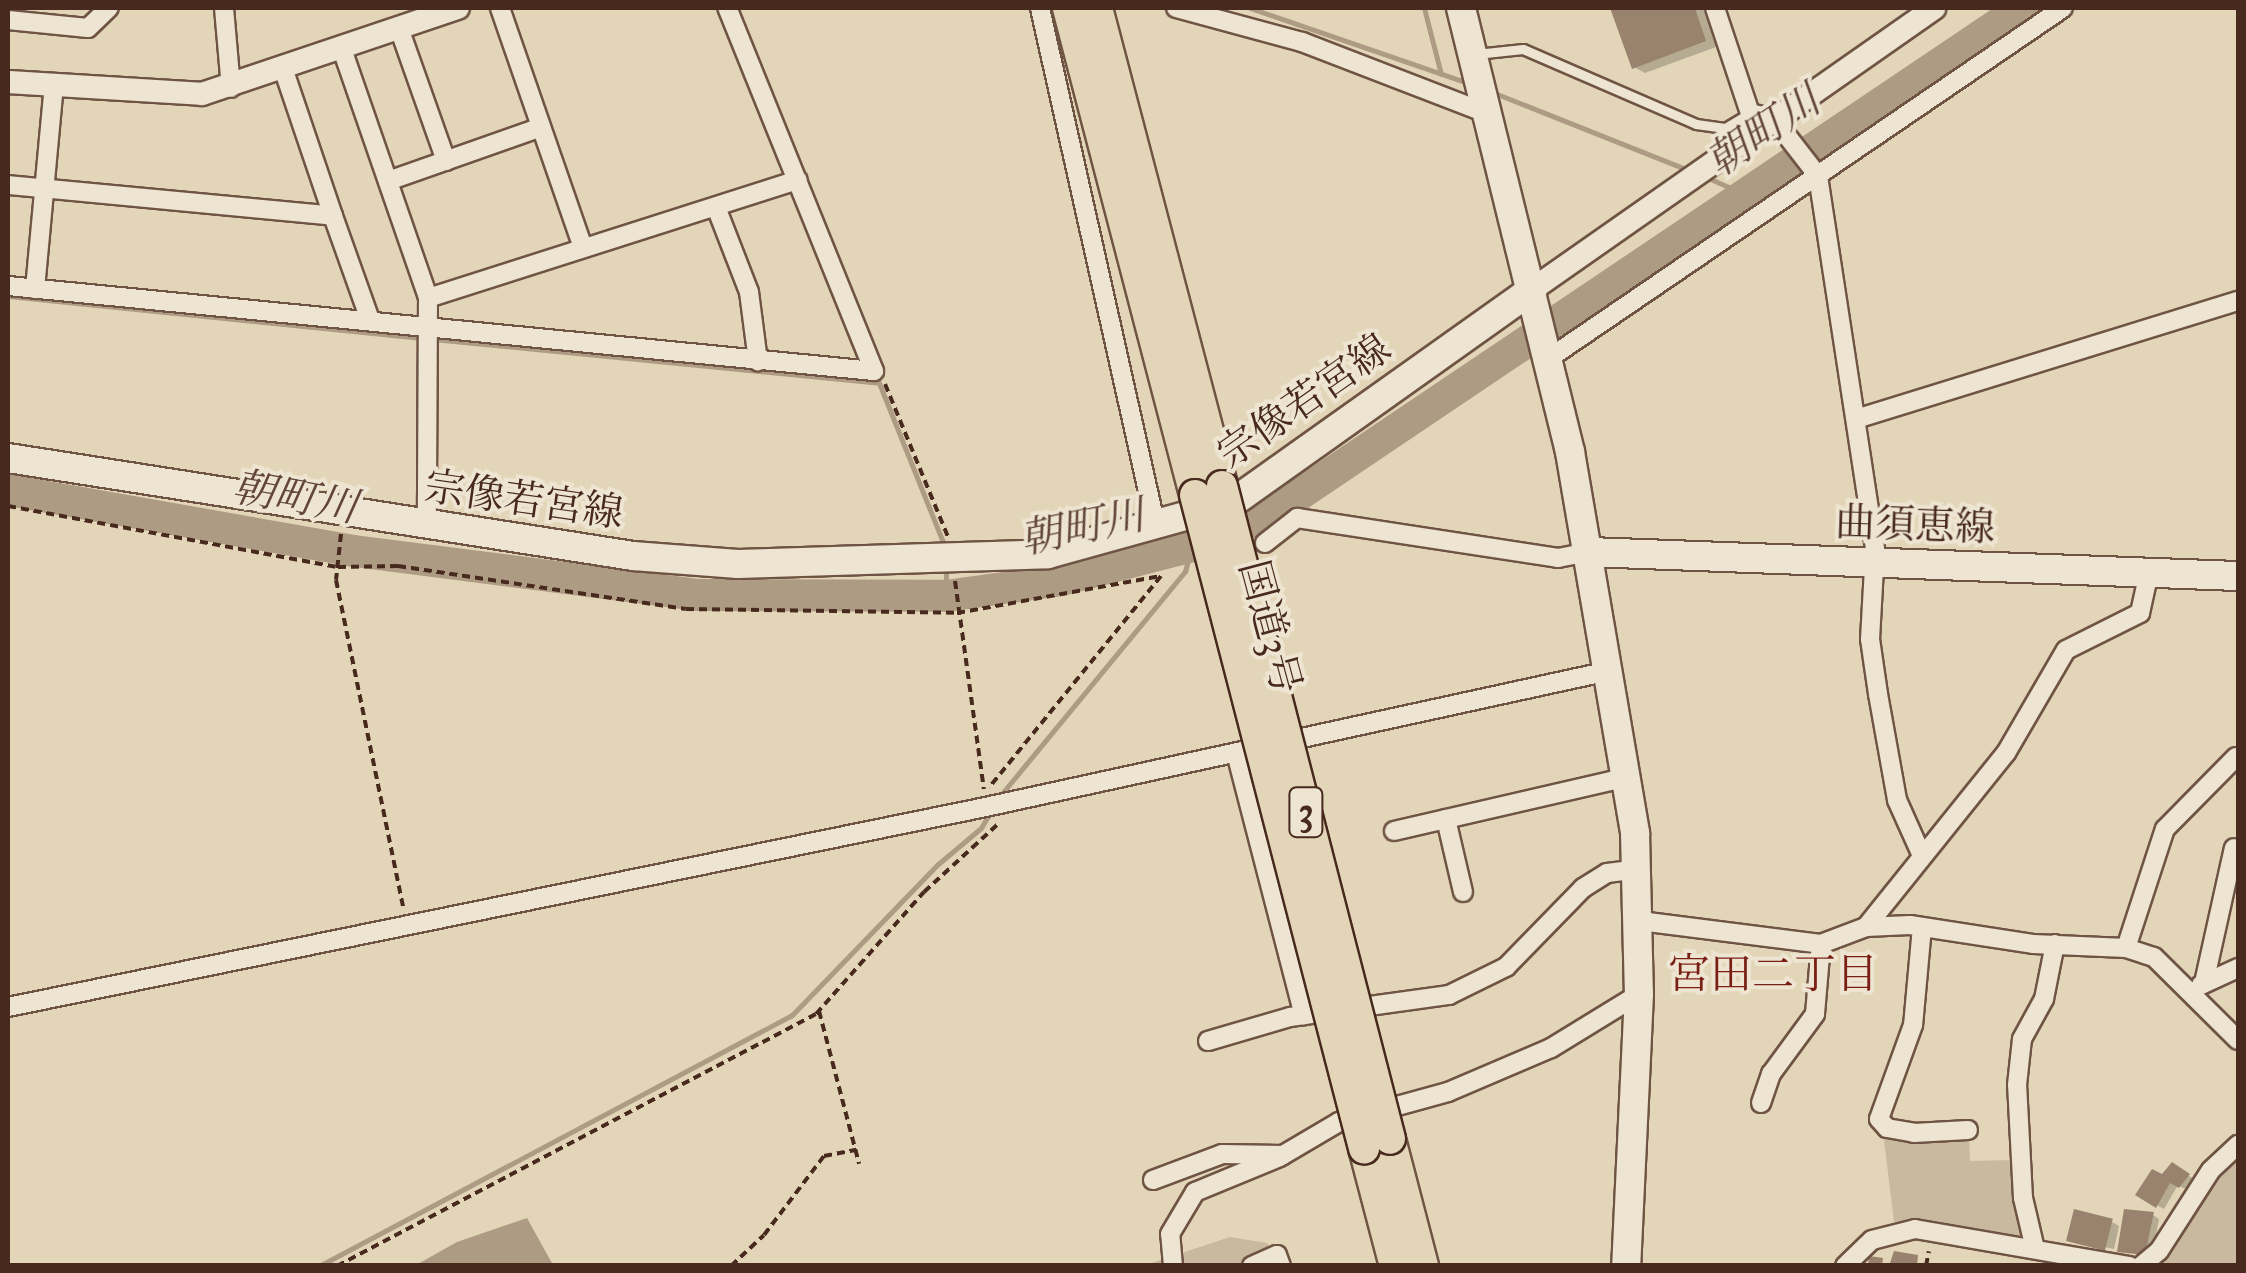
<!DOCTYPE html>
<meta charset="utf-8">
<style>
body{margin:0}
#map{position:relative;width:2246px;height:1273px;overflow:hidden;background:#e3d6b8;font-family:"IM FELL Great Primer","Noto Serif JP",serif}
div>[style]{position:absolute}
.green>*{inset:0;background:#c9b99e}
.water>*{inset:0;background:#ae9b84}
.shadow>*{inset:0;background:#0003}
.stream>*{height:5px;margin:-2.5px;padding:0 2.5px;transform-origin:2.5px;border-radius:2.5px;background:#ae9b84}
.river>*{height:32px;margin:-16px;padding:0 16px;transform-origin:16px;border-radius:16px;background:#ae9b84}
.building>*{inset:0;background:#99836e;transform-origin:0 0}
.path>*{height:4px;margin-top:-2px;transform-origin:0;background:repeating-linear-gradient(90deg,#48291e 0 8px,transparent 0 13px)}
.roads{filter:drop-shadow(2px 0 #6f5444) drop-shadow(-2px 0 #6f5444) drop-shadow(0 2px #6f5444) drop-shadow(0 -2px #6f5444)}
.service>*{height:9px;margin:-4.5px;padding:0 4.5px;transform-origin:4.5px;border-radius:4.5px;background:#ede4d1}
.minor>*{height:18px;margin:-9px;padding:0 9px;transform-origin:9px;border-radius:9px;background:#ede4d1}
.tertiary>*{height:22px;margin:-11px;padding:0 11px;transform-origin:11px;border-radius:11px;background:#ede4d1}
.secondary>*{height:28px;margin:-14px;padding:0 14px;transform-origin:14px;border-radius:14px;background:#ede4d1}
.trunk>*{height:30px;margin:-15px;padding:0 15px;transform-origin:15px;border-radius:15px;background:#e3d6b8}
.bridges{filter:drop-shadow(2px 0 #48291e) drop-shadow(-2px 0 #48291e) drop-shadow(0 2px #48291e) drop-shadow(0 -2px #48291e)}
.trunk-bridge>*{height:30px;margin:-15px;padding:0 15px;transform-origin:15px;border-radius:15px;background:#e3d6b8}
span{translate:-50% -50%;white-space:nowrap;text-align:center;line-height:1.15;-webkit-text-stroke:8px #ede4d1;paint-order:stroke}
.shield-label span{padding:2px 8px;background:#ede4d1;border:2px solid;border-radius:8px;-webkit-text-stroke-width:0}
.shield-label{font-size:38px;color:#48291e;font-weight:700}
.street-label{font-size:40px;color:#48291e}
.water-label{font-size:42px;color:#624638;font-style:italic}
.neighbourhood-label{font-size:42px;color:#7a1f14}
.frame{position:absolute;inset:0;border:10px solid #48291e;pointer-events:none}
</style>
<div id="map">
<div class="green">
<i style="clip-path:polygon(1883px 1132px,1969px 1135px,1970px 1161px,2013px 1160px,2030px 1245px,1928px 1220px,1894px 1222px)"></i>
<i style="clip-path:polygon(2238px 1152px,2238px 1265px,2141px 1266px,2172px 1226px)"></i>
<i style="clip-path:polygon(1230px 1237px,1267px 1243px,1287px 1266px,1142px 1266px)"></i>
</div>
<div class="water">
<i style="clip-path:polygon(527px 1218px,553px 1265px,416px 1265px,457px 1242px)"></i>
</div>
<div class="shadow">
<i style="clip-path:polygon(1613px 8px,1703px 8px,1716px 47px,1645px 73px,1634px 67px)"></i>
<i style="clip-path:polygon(2179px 1169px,2195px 1180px,2187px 1190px,2178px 1185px,2164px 1209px,2138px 1195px)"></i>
<i style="clip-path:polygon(2153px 1215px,2159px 1219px,2152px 1257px,2120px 1250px)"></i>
<i style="clip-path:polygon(2112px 1222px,2119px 1226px,2114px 1249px,2071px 1240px)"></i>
</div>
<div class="stream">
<i style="left:1250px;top:8px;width:231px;rotate:19deg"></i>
<i style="left:1424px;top:8px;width:68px;rotate:75.6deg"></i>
<i style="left:1492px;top:92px;width:214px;rotate:21.7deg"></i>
<i style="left:1706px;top:177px;width:37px;rotate:24deg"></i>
<i style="left:8px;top:296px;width:416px;rotate:5.8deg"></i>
<i style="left:433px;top:339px;width:448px;rotate:5.6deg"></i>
<i style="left:879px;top:383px;width:177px;rotate:68.1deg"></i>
<i style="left:946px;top:567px;width:29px;rotate:90deg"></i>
<i style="left:999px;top:797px;width:293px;rotate:-50.5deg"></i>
<i style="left:1185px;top:571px;width:26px;rotate:-74deg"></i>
<i style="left:319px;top:1266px;width:535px;rotate:-27.95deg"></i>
<i style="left:792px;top:1015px;width:209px;rotate:-46deg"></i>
<i style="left:937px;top:865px;width:57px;rotate:-40.1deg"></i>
<i style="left:981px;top:828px;width:20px;rotate:-60deg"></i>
</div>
<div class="river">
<i style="left:8px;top:490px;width:351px;rotate:10deg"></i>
<i style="left:354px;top:551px;width:348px;rotate:7.3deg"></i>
<i style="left:699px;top:595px;width:247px;rotate:0.2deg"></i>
<i style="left:946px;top:596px;width:116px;rotate:-7.9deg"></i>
<i style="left:1061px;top:580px;width:135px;rotate:-14.5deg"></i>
<i style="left:1192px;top:546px;width:87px;rotate:-22.4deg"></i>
<i style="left:1272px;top:513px;width:904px;rotate:-33.95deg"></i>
</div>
<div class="building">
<i style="clip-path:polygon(1610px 8px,1695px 8px,1706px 41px,1632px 69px)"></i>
<i style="clip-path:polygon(2172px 1162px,2190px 1174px,2179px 1188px,2170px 1183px,2156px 1208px,2135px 1195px,2152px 1169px,2162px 1174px)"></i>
<i style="left:2074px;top:1209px;width:40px;height:33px;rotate:14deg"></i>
<i style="clip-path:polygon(2124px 1209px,2154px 1212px,2145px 1255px,2117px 1252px)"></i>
<i style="clip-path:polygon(1894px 1251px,1918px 1255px,1917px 1266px,1889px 1266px)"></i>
<i style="clip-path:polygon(1869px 1256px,1883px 1258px,1882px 1266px,1868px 1266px)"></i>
</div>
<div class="path">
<i style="left:885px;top:384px;width:165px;rotate:67.6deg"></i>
<i style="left:8px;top:506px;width:336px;rotate:10.5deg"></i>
<i style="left:338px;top:567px;width:60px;rotate:-1deg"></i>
<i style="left:398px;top:566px;width:291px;rotate:8.5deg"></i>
<i style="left:686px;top:609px;width:271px;rotate:0.8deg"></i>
<i style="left:957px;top:613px;width:207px;rotate:-10.3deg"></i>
<i style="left:1161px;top:576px;width:273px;rotate:129.1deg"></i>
<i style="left:341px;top:534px;width:46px;rotate:96.2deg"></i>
<i style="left:336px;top:580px;width:334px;rotate:78.4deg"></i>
<i style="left:955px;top:581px;width:210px;rotate:82.1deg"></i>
<i style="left:819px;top:1011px;width:158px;rotate:75.3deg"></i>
<i style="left:337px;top:1266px;width:541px;rotate:-27.75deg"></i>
<i style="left:816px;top:1014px;width:163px;rotate:-48.5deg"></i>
<i style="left:924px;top:892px;width:102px;rotate:-42.6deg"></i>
<i style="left:731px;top:1266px;width:45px;rotate:-43.2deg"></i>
<i style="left:764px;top:1235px;width:99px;rotate:-52.8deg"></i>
<i style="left:824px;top:1156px;width:33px;rotate:-11deg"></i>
<i style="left:1926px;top:1266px;width:15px;rotate:-79deg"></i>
</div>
<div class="roads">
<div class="service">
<i style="left:1476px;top:54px;width:47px;rotate:-6.1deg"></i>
<i style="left:1523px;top:49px;width:189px;rotate:23.4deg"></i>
<i style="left:1696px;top:124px;width:29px;rotate:8deg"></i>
<i style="left:1725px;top:128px;width:29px;rotate:-31deg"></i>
</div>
<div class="minor">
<i style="left:224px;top:8px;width:80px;rotate:85deg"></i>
<i style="left:500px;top:8px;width:254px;rotate:70.9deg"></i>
<i style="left:1040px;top:8px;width:532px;rotate:77.4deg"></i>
<i style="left:1176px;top:8px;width:131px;rotate:15.1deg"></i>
<i style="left:1302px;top:42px;width:197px;rotate:21.1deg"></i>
<i style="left:1715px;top:8px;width:111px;rotate:71.6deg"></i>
<i style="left:1750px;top:113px;width:25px;rotate:14deg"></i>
<i style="left:1774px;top:119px;width:72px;rotate:52.3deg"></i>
<i style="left:8px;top:20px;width:80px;rotate:5.7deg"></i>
<i style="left:88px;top:28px;width:29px;rotate:-44deg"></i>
<i style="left:399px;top:28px;width:141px;rotate:70.5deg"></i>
<i style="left:342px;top:49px;width:263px;rotate:70.9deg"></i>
<i style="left:428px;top:298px;width:228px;rotate:90.3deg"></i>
<i style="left:284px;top:71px;width:153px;rotate:71.3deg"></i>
<i style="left:1818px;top:176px;width:378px;rotate:81.3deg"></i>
<i style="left:1875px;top:550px;width:89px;rotate:93.2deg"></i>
<i style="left:1870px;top:639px;width:56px;rotate:81.7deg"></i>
<i style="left:1878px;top:694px;width:108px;rotate:79.8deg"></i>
<i style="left:1897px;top:800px;width:61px;rotate:65.9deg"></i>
<i style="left:388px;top:181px;width:162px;rotate:-19.4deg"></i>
<i style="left:8px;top:185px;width:326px;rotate:5.4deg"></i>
<i style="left:333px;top:216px;width:110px;rotate:70.4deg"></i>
<i style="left:716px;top:207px;width:91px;rotate:68.8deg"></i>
<i style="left:749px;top:292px;width:70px;rotate:82.6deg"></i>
<i style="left:8px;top:286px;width:870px;rotate:5.61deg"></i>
<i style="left:874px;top:371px;width:392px;rotate:-112deg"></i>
<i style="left:35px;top:289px;width:204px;rotate:-84.7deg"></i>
<i style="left:428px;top:298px;width:388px;rotate:-17.7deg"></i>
<i style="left:1548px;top:359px;width:623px;rotate:-34.28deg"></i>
<i style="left:1856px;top:419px;width:400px;rotate:-17.2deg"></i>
<i style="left:1265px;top:543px;width:41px;rotate:-38deg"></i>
<i style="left:1297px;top:518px;width:264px;rotate:8.7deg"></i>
<i style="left:1558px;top:558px;width:32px;rotate:-11deg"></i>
<i style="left:1236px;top:753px;width:271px;rotate:75.5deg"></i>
<i style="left:1446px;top:819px;width:75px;rotate:76.9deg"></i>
<i style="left:1394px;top:831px;width:239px;rotate:-13deg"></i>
<i style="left:1640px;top:921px;width:182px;rotate:7.2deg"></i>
<i style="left:1821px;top:944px;width:48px;rotate:-20.7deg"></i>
<i style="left:1866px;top:927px;width:44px;rotate:-2.6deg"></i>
<i style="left:1910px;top:925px;width:124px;rotate:8.8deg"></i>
<i style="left:2033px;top:944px;width:93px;rotate:2.5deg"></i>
<i style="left:2126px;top:948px;width:29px;rotate:18deg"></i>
<i style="left:2154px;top:957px;width:118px;rotate:44.7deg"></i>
<i style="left:1866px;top:927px;width:223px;rotate:-51.2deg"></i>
<i style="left:2006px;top:753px;width:119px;rotate:-59.8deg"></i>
<i style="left:2066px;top:650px;width:83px;rotate:-26.6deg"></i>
<i style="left:2140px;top:613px;width:42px;rotate:-77.6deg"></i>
<i style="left:1922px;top:927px;width:98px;rotate:95.2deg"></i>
<i style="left:1913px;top:1025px;width:100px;rotate:109.9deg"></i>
<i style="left:1879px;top:1119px;width:12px;rotate:48deg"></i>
<i style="left:1887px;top:1128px;width:27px;rotate:10deg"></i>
<i style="left:1914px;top:1133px;width:54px;rotate:-3.2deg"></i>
<i style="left:2126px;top:948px;width:125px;rotate:-71.9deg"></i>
<i style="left:2165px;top:829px;width:101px;rotate:-45.4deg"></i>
<i style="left:2204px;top:983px;width:138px;rotate:-77.5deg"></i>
<i style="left:2201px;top:985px;width:41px;rotate:-24.7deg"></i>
<i style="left:8px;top:1007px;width:993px;rotate:-11.56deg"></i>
<i style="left:981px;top:808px;width:643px;rotate:-12.31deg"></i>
<i style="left:1208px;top:1041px;width:85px;rotate:-16.3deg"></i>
<i style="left:1290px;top:1017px;width:161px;rotate:-7.9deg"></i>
<i style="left:1449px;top:995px;width:64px;rotate:-26.2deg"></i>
<i style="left:1506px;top:967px;width:110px;rotate:-45.7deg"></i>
<i style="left:1583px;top:888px;width:28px;rotate:-32deg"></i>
<i style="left:1607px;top:873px;width:31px;rotate:-7deg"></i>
<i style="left:1761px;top:1103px;width:31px;rotate:-71deg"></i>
<i style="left:1771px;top:1074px;width:74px;rotate:-53.7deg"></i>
<i style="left:1815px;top:1014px;width:70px;rotate:-85.1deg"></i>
<i style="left:1153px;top:1180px;width:74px;rotate:-20.6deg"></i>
<i style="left:1222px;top:1154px;width:61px;rotate:0.9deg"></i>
<i style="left:1283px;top:1155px;width:65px;rotate:-30.5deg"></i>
<i style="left:1339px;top:1122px;width:113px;rotate:-15.4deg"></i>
<i style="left:1448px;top:1092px;width:112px;rotate:-23.1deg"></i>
<i style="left:1551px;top:1048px;width:103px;rotate:-31.5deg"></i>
<i style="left:2035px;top:1249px;width:52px;rotate:-103.2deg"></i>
<i style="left:2023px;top:1198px;width:113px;rotate:-93deg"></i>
<i style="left:2017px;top:1085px;width:46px;rotate:-83.8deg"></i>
<i style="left:2022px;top:1039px;width:46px;rotate:-61.2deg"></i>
<i style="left:2044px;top:999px;width:56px;rotate:-78.7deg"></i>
<i style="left:1173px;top:1266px;width:32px;rotate:-95deg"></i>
<i style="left:1170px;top:1234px;width:49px;rotate:-59.2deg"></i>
<i style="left:1195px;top:1192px;width:92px;rotate:-22.4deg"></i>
<i style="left:1252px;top:1266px;width:27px;rotate:-24deg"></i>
<i style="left:1277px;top:1255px;width:12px;rotate:70deg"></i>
<i style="left:1845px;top:1266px;width:37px;rotate:-44deg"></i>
<i style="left:1872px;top:1240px;width:44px;rotate:-14.3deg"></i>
<i style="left:1915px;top:1229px;width:218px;rotate:9.8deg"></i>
<i style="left:2141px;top:1266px;width:23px;rotate:-40deg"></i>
<i style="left:2159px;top:1251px;width:96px;rotate:-57.3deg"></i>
<i style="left:2211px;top:1170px;width:37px;rotate:-43deg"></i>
</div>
<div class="tertiary">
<i style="left:8px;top:82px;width:194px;rotate:3.5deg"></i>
<i style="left:202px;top:94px;width:270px;rotate:-18.6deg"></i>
<i style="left:1533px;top:289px;width:490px;rotate:-35deg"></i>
</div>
<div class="secondary">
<i style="left:1461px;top:8px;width:457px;rotate:76.2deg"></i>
<i style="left:1570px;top:452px;width:387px;rotate:80.3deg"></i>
<i style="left:1635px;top:833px;width:161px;rotate:88.6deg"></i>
<i style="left:1639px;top:994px;width:272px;rotate:92.7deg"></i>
<i style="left:8px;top:458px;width:633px;rotate:8.91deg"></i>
<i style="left:633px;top:556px;width:105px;rotate:4.4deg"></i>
<i style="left:738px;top:564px;width:310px;rotate:-1.8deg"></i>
<i style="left:1048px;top:554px;width:191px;rotate:-15.5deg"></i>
<i style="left:1232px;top:503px;width:369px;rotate:-35.4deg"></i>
<i style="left:1589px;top:552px;width:649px;rotate:2.12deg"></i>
</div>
<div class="trunk">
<i style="left:1068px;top:8px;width:503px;rotate:75.38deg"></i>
<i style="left:1097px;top:8px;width:494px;rotate:75.3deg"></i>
<i style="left:1390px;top:1139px;width:131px;rotate:75.4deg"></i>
<i style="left:1364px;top:1148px;width:122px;rotate:75.3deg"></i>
</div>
</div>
<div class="bridges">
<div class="trunk-bridge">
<i style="left:1222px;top:486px;width:674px;rotate:75.57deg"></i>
<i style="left:1195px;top:495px;width:675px;rotate:75.49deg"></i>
</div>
</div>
<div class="shield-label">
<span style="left:1306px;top:812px">3</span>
</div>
<div class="street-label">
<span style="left:1304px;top:401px;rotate:-35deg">宗像若宮線</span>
<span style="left:524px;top:500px;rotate:8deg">宗像若宮線</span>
<span style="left:1915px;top:525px;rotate:2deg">曲須恵線</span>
<span style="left:1270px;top:627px;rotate:75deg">国道3号</span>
</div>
<div class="water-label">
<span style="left:1763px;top:131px;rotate:-34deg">朝町川</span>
<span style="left:295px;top:497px;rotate:10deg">朝町川</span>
<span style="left:1082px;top:527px;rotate:-12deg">朝町川</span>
</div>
<div class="neighbourhood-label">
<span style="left:1773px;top:974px">宮田二丁目</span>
</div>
<div class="frame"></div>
</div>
